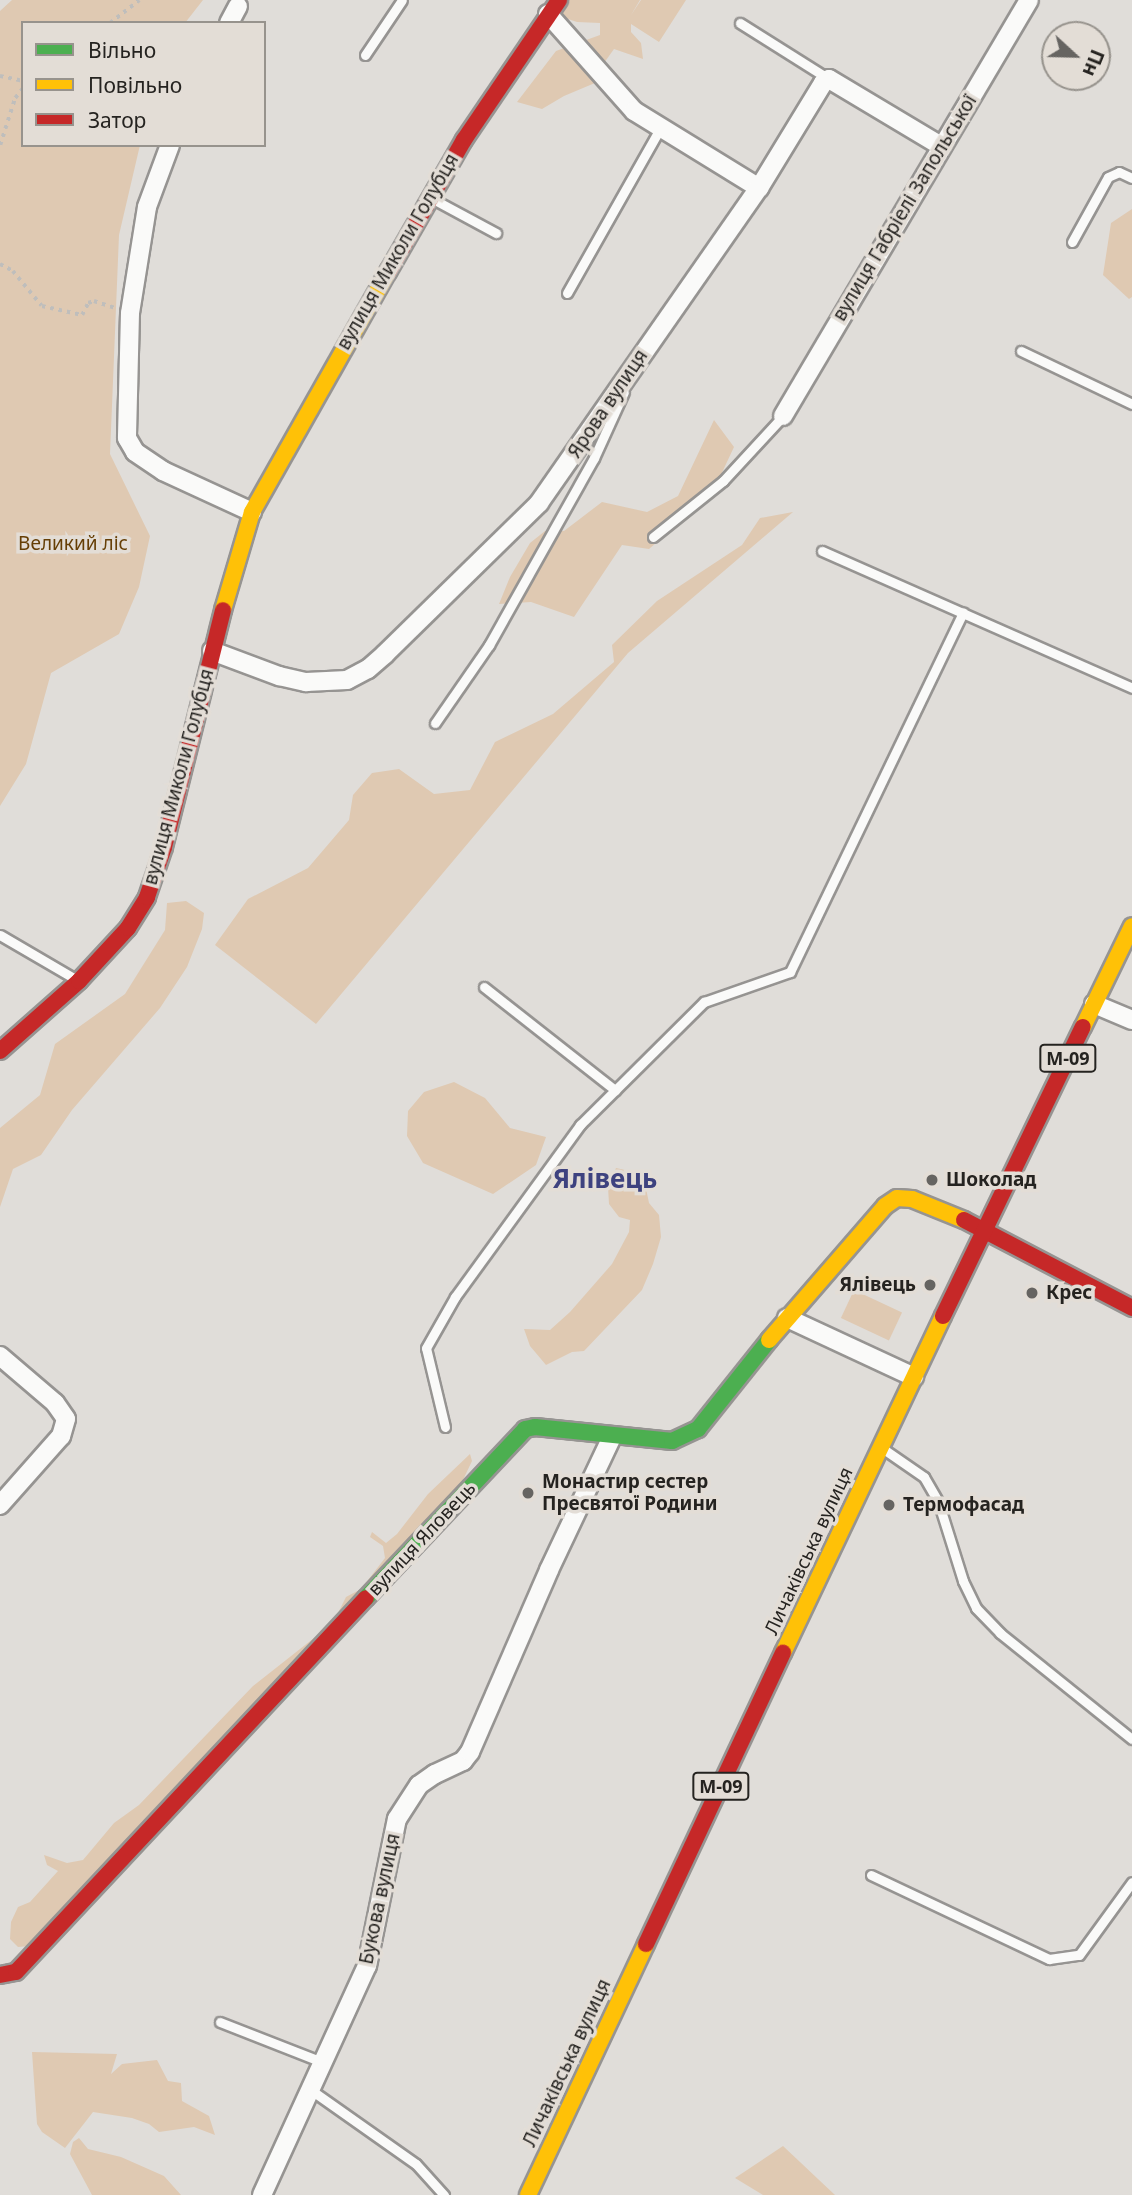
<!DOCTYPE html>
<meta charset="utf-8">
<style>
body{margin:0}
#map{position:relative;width:1132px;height:2195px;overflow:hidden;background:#e0ddd9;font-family:"Noto Sans",sans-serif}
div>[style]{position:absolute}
.green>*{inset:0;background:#dfc9b2;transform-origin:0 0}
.path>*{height:3.5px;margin-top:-1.75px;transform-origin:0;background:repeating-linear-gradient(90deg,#bfbebc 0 3.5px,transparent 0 8.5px)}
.roads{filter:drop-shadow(2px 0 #969492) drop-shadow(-2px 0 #969492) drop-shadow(0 2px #969492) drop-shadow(0 -2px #969492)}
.lane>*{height:9px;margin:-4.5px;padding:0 4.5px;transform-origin:4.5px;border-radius:4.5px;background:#fafaf9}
.street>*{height:18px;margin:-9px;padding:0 9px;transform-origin:9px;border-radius:9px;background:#fafaf9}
.fast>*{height:16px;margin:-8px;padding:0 8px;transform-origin:8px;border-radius:8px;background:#4caf50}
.slow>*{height:16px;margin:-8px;padding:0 8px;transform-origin:8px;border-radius:8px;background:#ffc107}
.jam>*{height:16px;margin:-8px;padding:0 8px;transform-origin:8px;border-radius:8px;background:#c62828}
.dots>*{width:19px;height:19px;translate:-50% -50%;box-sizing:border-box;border:4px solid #e3ddd6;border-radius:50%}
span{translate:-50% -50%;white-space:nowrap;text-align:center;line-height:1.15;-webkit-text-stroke:7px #e3ddd6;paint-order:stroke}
.shield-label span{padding:2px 5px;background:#e3ddd6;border:2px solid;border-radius:5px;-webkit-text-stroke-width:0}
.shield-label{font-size:18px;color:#252320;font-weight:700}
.street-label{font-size:19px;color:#252320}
.park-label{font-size:19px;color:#663f06}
.poi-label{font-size:19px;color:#252320;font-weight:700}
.left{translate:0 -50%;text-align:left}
.right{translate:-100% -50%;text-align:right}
.district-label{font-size:26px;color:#3e427f;font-weight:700}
.legend{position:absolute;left:21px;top:21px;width:245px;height:126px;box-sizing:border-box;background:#e3ddd6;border:2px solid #97938d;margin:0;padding:9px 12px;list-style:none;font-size:21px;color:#252320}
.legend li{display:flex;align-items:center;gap:14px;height:35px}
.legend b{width:35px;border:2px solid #97938d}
.north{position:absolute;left:1041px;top:21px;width:70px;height:70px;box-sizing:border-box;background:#e3ddd6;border:2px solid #97938d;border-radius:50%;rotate:112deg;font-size:19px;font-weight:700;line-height:28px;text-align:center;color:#252320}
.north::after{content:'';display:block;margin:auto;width:24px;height:32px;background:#666461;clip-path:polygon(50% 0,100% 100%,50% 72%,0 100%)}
</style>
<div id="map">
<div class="green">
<i style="clip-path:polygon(12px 0,203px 0,185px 23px,23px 23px,23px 145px,140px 145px,119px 235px,110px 454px,150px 536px,139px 587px,119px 634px,51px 673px,26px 764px,0 806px,0 11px)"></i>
<i style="clip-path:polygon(551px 0,640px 0,631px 15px,641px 0,686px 0,659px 42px,631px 24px,631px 32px,641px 43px,643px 59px,614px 49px,604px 63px,614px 75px,564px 96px,542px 109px,517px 102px,556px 51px,600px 35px,600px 23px,577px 22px,544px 11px)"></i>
<i style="clip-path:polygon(1132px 209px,1132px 297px,1129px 299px,1103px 275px,1111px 223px)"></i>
<i style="clip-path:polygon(714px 420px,734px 447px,711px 496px,649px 549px,622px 545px,574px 617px,531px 602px,499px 604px,510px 577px,530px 543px,545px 531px,564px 531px,602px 502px,647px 512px,678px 496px)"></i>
<i style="clip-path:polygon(793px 512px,628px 653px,316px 1024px,215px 945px,248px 899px,308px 868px,349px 820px,353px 795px,372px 773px,399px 769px,434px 794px,470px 790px,495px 742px,553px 714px,614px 662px,612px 645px,657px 601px,742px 545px,760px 518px)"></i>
<i style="clip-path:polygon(186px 901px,204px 913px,202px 929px,187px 967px,160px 1008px,72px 1110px,41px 1155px,13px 1169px,0 1207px,0 1128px,40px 1095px,55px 1044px,125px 994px,165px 930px,167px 903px)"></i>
<i style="clip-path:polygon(454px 1082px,485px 1098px,510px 1128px,546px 1137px,536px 1165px,493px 1194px,423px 1163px,407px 1136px,408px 1111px,424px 1092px)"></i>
<i style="clip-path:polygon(616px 1168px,643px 1174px,649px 1203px,659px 1215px,661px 1237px,653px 1264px,642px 1290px,584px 1351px,572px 1352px,546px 1365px,530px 1346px,524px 1329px,550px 1330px,570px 1312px,612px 1264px,629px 1232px,630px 1220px,619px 1217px,609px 1204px,608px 1187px)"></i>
<i style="left:854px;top:1290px;width:53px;height:31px;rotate:25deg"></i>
<i style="clip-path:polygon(470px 1454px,472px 1461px,462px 1482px,422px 1540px,404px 1551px,377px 1588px,297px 1674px,270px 1697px,232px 1742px,40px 1938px,30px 1946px,18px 1947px,10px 1939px,11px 1922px,18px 1907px,30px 1902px,58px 1871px,47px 1865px,44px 1855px,67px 1863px,83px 1860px,114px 1823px,139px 1805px,253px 1686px,333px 1623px,346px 1597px,361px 1589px,385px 1558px,383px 1546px,370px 1537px,372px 1532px,386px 1543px,397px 1534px,428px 1494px)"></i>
<i style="clip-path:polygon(32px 2052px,117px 2054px,111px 2074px,122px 2064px,157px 2060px,168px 2081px,181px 2083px,182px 2101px,209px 2116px,215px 2135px,194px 2127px,159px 2132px,149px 2124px,132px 2118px,93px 2112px,65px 2148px,42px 2132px,37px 2124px)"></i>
<i style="clip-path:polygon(79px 2138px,88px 2149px,121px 2157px,164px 2176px,181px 2195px,92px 2195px,70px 2154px,73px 2142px)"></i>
<i style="clip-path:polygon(783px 2146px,835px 2195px,763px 2195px,735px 2178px)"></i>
</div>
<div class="path">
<i style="left:110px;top:23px;width:37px;rotate:-38deg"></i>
<i style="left:0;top:76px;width:24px;rotate:12deg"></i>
<i style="left:0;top:145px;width:49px;rotate:-72.3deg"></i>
<i style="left:15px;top:98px;width:13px;rotate:-51deg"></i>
<i style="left:0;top:264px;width:15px;rotate:28deg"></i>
<i style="left:13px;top:271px;width:45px;rotate:50.4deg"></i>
<i style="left:42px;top:306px;width:41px;rotate:12.7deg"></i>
<i style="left:82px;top:315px;width:13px;rotate:-63deg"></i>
<i style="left:88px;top:303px;width:6px;rotate:-18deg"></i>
<i style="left:94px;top:301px;width:22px;rotate:18deg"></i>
</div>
<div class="roads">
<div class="lane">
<i style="left:740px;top:23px;width:105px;rotate:32.2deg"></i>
<i style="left:365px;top:55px;width:66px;rotate:-56.1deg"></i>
<i style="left:431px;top:198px;width:74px;rotate:28.3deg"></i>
<i style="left:1072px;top:242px;width:74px;rotate:-61deg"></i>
<i style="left:1108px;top:177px;width:12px;rotate:-24deg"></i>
<i style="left:1119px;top:172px;width:14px;rotate:25deg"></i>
<i style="left:567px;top:293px;width:191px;rotate:-60.5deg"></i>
<i style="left:1021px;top:351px;width:123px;rotate:25.5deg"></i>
<i style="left:653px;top:537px;width:90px;rotate:-38.7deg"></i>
<i style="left:723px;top:481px;width:88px;rotate:-47.3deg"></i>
<i style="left:822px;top:551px;width:339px;rotate:23.8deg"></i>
<i style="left:435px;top:723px;width:95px;rotate:-55.3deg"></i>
<i style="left:489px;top:645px;width:214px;rotate:-60.7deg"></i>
<i style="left:594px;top:458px;width:72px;rotate:-65.6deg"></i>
<i style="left:0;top:935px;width:89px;rotate:30.3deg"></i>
<i style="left:484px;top:987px;width:167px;rotate:38.2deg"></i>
<i style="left:445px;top:1427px;width:81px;rotate:-103.5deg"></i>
<i style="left:426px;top:1348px;width:59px;rotate:-60.4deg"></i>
<i style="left:455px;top:1297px;width:213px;rotate:-54deg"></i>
<i style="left:580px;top:1125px;width:175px;rotate:-44.8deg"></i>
<i style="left:704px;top:1002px;width:91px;rotate:-19.2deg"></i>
<i style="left:790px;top:972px;width:399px;rotate:-64.3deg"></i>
<i style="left:882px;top:1448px;width:51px;rotate:34.6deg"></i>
<i style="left:924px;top:1477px;width:28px;rotate:60deg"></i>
<i style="left:938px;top:1501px;width:84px;rotate:72.6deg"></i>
<i style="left:963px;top:1581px;width:30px;rotate:64deg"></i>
<i style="left:976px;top:1608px;width:35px;rotate:46deg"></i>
<i style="left:1000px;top:1633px;width:169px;rotate:38.8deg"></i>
<i style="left:871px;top:1875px;width:197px;rotate:25.3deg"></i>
<i style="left:1049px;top:1959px;width:30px;rotate:-8deg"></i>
<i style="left:1079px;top:1955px;width:90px;rotate:-54deg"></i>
<i style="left:220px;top:2022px;width:110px;rotate:21.4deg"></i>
<i style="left:311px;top:2090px;width:128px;rotate:35.2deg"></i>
<i style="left:416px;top:2164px;width:42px;rotate:47.9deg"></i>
</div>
<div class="street">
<i style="left:548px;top:14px;width:130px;rotate:48.4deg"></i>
<i style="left:634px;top:111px;width:147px;rotate:31.6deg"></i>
<i style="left:229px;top:23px;width:19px;rotate:-62deg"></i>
<i style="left:170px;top:145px;width:66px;rotate:110.4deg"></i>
<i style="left:147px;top:207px;width:107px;rotate:99.1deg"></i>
<i style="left:130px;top:313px;width:125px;rotate:91.4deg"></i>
<i style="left:127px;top:438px;width:16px;rotate:60deg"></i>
<i style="left:135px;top:452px;width:34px;rotate:34deg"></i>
<i style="left:163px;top:471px;width:98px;rotate:24.7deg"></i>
<i style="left:783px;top:416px;width:483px;rotate:-59.4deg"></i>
<i style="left:212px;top:651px;width:72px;rotate:20.5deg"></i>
<i style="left:279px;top:676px;width:28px;rotate:13deg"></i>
<i style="left:306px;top:682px;width:41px;rotate:-2.8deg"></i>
<i style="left:347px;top:680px;width:24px;rotate:-28deg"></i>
<i style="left:368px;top:669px;width:23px;rotate:-41deg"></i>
<i style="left:385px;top:654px;width:216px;rotate:-44.4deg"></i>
<i style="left:539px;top:503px;width:384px;rotate:-55.1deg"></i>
<i style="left:759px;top:188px;width:123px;rotate:-58.6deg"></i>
<i style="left:823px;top:83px;width:7px;rotate:-34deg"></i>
<i style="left:829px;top:79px;width:131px;rotate:30.9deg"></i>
<i style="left:1094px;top:1004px;width:41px;rotate:22.8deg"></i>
<i style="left:787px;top:1318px;width:140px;rotate:24.9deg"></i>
<i style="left:0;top:1356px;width:72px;rotate:40.5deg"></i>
<i style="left:55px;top:1403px;width:19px;rotate:55deg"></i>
<i style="left:66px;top:1419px;width:18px;rotate:106deg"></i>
<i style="left:61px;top:1436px;width:92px;rotate:131.5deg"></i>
<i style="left:262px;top:2195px;width:252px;rotate:-65.4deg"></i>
<i style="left:367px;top:1966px;width:150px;rotate:-78.5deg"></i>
<i style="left:397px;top:1819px;width:40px;rotate:-57.1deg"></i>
<i style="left:419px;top:1785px;width:19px;rotate:-35deg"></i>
<i style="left:435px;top:1774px;width:31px;rotate:-25deg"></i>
<i style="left:463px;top:1761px;width:11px;rotate:-52deg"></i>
<i style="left:470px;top:1752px;width:198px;rotate:-66.5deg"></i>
<i style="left:549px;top:1570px;width:147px;rotate:-64.7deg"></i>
</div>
<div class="fast">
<i style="left:366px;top:1598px;width:232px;rotate:-46.7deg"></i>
<i style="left:525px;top:1429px;width:10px;rotate:-11deg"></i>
<i style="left:535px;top:1427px;width:138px;rotate:5.8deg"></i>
<i style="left:672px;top:1441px;width:29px;rotate:-25deg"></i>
<i style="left:698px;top:1429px;width:114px;rotate:-51.4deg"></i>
</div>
<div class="slow">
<i style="left:223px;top:610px;width:102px;rotate:-73.5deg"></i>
<i style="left:252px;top:512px;width:276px;rotate:-60.5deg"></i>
<i style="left:1083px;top:1027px;width:112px;rotate:-64.1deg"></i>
<i style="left:769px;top:1340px;width:177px;rotate:-49.1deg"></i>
<i style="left:885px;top:1206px;width:14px;rotate:-34deg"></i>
<i style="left:897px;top:1198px;width:15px;rotate:4deg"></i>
<i style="left:912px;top:1199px;width:56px;rotate:22deg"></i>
<i style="left:783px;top:1653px;width:373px;rotate:-64.6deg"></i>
<i style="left:528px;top:2195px;width:277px;rotate:-64.8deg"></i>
</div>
<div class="jam">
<i style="left:388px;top:272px;width:152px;rotate:-60.1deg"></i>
<i style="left:464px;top:140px;width:169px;rotate:-55.8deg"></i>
<i style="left:0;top:1051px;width:106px;rotate:-41.5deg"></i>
<i style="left:79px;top:981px;width:72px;rotate:-47.2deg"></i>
<i style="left:128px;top:928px;width:36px;rotate:-58deg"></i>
<i style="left:147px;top:897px;width:53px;rotate:-71.2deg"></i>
<i style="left:164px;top:847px;width:244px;rotate:-76deg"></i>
<i style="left:964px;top:1220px;width:190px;rotate:27.6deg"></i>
<i style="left:943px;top:1316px;width:321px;rotate:-64.2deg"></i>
<i style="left:646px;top:1944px;width:322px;rotate:-64.8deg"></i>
<i style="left:0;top:1975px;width:16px;rotate:-11deg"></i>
<i style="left:16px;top:1972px;width:512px;rotate:-46.9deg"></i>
</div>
</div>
<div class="dots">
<i style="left:932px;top:1180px;background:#666461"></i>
<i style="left:930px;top:1285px;background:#666461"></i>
<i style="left:1032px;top:1293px;background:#666461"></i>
<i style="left:528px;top:1493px;background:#666461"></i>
<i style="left:889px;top:1505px;background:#666461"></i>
</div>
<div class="shield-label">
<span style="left:1068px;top:1058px">М-09</span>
<span style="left:721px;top:1786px">М-09</span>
</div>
<div class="street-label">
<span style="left:905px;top:208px;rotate:-59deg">вулиця Габріелі Запольської</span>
<span style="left:398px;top:252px;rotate:-60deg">вулиця Миколи Голубця</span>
<span style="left:608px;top:404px;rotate:-56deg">Ярова вулиця</span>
<span style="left:179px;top:777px;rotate:-75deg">вулиця Миколи Голубця</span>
<span style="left:422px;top:1539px;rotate:-47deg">вулиця Яловець</span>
<span style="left:809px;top:1551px;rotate:-65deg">Личаківська вулиця</span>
<span style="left:380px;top:1899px;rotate:-78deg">Букова вулиця</span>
<span style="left:567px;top:2063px;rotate:-65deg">Личаківська вулиця</span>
</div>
<div class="park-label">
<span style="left:73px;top:544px">Великий ліс</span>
</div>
<div class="poi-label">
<span class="left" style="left:946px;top:1180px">Шоколад</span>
<span class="right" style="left:916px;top:1285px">Ялівець</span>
<span class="left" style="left:1046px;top:1293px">Крес</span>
<span class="left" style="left:542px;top:1493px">Монастир сестер<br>Пресвятої Родини</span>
<span class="left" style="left:903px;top:1505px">Термофасад</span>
</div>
<div class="district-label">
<span style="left:605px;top:1179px">Ялівець</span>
</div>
<ul class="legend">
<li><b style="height:9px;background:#4caf50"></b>Вільно</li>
<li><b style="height:9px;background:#ffc107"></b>Повільно</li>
<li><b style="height:9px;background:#c62828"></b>Затор</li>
</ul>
<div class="north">Пн</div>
</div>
